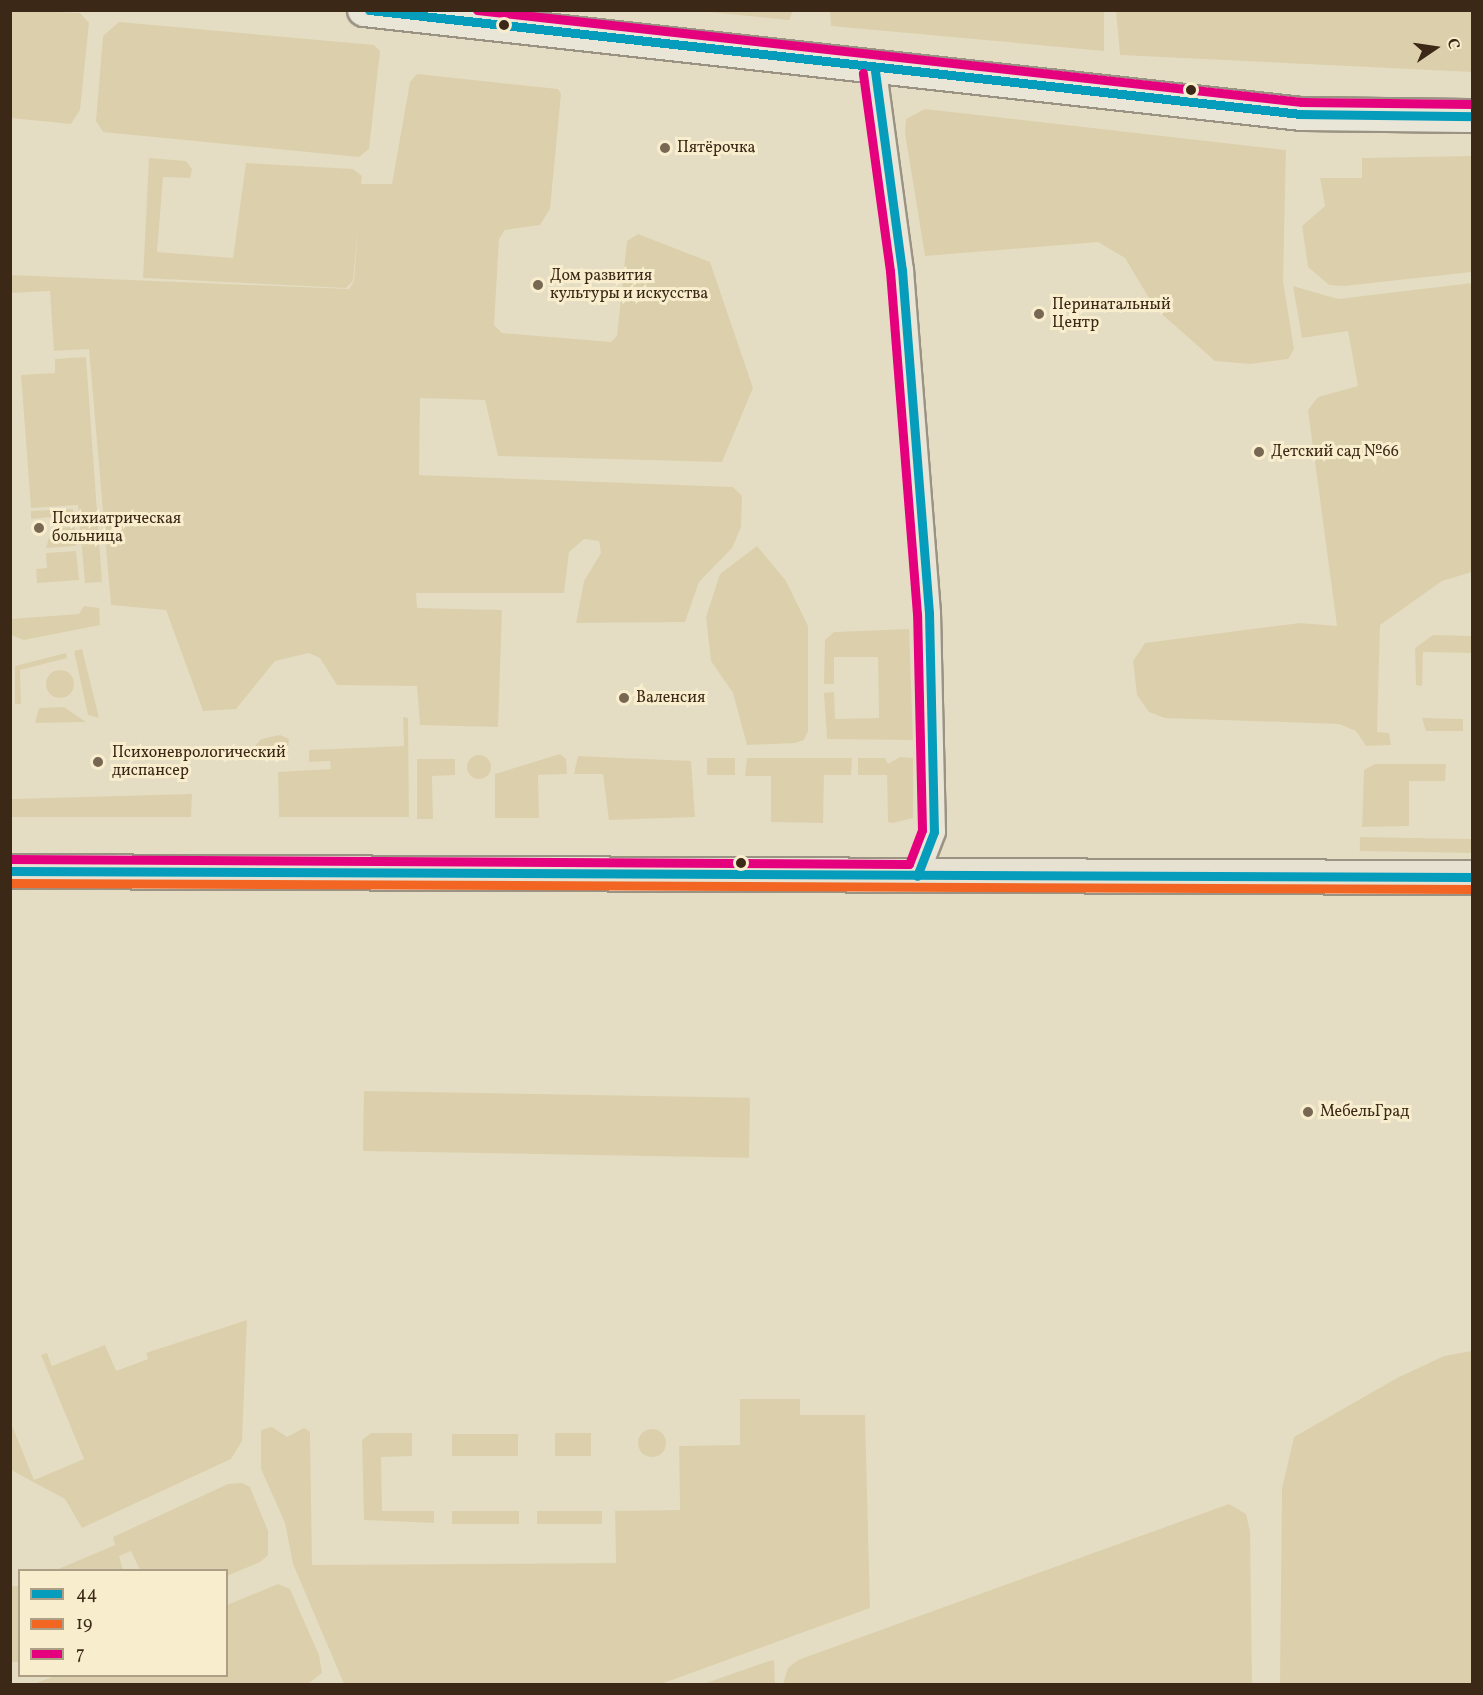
<!DOCTYPE html>
<meta charset="utf-8">
<style>
body{margin:0}
#map{position:relative;width:1483px;height:1695px;overflow:hidden;background:#e5ddc3;font-family:Vollkorn,serif}
div>[style]{position:absolute}
.green>*{inset:0;background:#dcd0ac;transform-origin:0 0}
.round{border-radius:50%}
.roads{filter:drop-shadow(2px 0 #9a9282) drop-shadow(-2px 0 #9a9282) drop-shadow(0 2px #9a9282) drop-shadow(0 -2px #9a9282)}
.street>*{height:22px;margin:-11px;padding:0 11px;transform-origin:11px;border-radius:11px;background:#e9e6d8}
.secondary>*{height:32px;margin:-16px;padding:0 16px;transform-origin:16px;border-radius:16px;background:#e9e6d8}
.primary>*{height:33px;margin:-16.5px;padding:0 16.5px;transform-origin:16.5px;border-radius:16.5px;background:#e6e1d1}
.bus-1>*{height:9px;margin:-4.5px;padding:0 4.5px;transform-origin:4.5px;border-radius:4.5px;background:#069cbc}
.bus-2>*{height:9px;margin:-4.5px;padding:0 4.5px;transform-origin:4.5px;border-radius:4.5px;background:#f26522}
.bus-3>*{height:9px;margin:-4.5px;padding:0 4.5px;transform-origin:4.5px;border-radius:4.5px;background:#e5007d}
.dots>*{width:16px;height:16px;translate:-50% -50%;box-sizing:border-box;border:3px solid #f8eece;border-radius:50%}
span{translate:-50% -50%;white-space:nowrap;text-align:center;line-height:1.15;-webkit-text-stroke:6px #f8eece;paint-order:stroke}
.poi-label{font-size:16px;color:#3c2817}
.left{translate:0 -50%;text-align:left}
.frame{position:absolute;inset:0;border:12px solid #3c2817;pointer-events:none}
.legend{position:absolute;left:18px;top:1569px;width:210px;height:108px;box-sizing:border-box;background:#f8eece;border:2px solid #ad9f85;margin:0;padding:8px 10px;list-style:none;font-size:18px;color:#3c2817}
.legend li{display:flex;align-items:center;gap:12px;height:30px}
.legend b{width:30px;border:2px solid #ad9f85}
.north{position:absolute;left:1405px;top:18px;width:60px;height:60px;-webkit-text-stroke:4px #f8eece;paint-order:stroke;rotate:77deg;font-size:16px;font-weight:700;line-height:24px;text-align:center;color:#3c2817}
.north::after{content:'';display:block;margin:auto;width:21px;height:27px;background:#3c2817;clip-path:polygon(50% 0,100% 100%,50% 72%,0 100%)}
</style>
<div id="map">
<div class="green">
<i style="clip-path:polygon(11px 10px,80px 13px,89px 23px,80px 110px,71px 124px,11px 118px)"></i>
<i style="clip-path:polygon(793px 11px,789px 20px,699px 11px,793px 10px)"></i>
<i style="clip-path:polygon(830px 11px,1104px 11px,1104px 51px,831px 26px)"></i>
<i style="clip-path:polygon(1116px 11px,1472px 11px,1472px 72px,1120px 55px)"></i>
<i style="clip-path:polygon(119px 22px,374px 45px,380px 51px,369px 149px,359px 157px,103px 132px,96px 121px,103px 36px)"></i>
<i style="clip-path:polygon(417px 74px,558px 89px,561px 94px,550px 209px,540px 225px,505px 230px,499px 239px,494px 325px,502px 333px,611px 342px,617px 336px,627px 241px,638px 234px,710px 262px,753px 388px,722px 462px,498px 456px,485px 400px,420px 398px,419px 475px,733px 487px,742px 496px,741px 527px,732px 548px,699px 582px,685px 622px,576px 623px,584px 581px,601px 553px,599px 541px,584px 539px,569px 552px,564px 593px,416px 593px,417px 608px,502px 610px,498px 727px,420px 725px,417px 686px,337px 685px,320px 658px,309px 653px,275px 661px,236px 709px,203px 711px,166px 610px,111px 605px,89px 349px,54px 351px,50px 291px,11px 293px,11px 275px,349px 289px,354px 281px,358px 228px,353px 281px,346px 288px,143px 278px,149px 158px,186px 161px,192px 169px,190px 178px,163px 177px,157px 252px,233px 258px,246px 163px,353px 169px,362px 176px,361px 184px,392px 184px,410px 82px)"></i>
<i style="clip-path:polygon(925px 109px,1286px 150px,1283px 281px,1294px 349px,1288px 359px,1250px 364px,1215px 361px,1155px 308px,1125px 258px,1098px 242px,925px 256px,905px 133px,906px 119px)"></i>
<i style="clip-path:polygon(1472px 156px,1472px 272px,1344px 286px,1329px 285px,1308px 267px,1302px 226px,1325px 206px,1320px 178px,1362px 178px,1362px 158px)"></i>
<i style="clip-path:polygon(1472px 283px,1472px 572px,1442px 581px,1380px 625px,1377px 732px,1389px 733px,1391px 745px,1366px 746px,1356px 731px,1339px 724px,1165px 718px,1149px 712px,1137px 695px,1133px 661px,1145px 643px,1300px 623px,1337px 626px,1308px 410px,1318px 397px,1358px 386px,1348px 331px,1302px 338px,1293px 286px,1338px 299px)"></i>
<i style="clip-path:polygon(86px 357px,102px 582px,85px 583px,78px 505px,31px 508px,21px 375px,55px 373px,55px 359px)"></i>
<i style="clip-path:polygon(73px 509px,74px 523px,52px 525px,51px 517px,31px 519px,31px 511px)"></i>
<i style="clip-path:polygon(75px 527px,76px 546px,46px 548px,52px 528px)"></i>
<i style="clip-path:polygon(757px 546px,786px 581px,808px 626px,808px 731px,804px 740px,795px 743px,747px 745px,733px 693px,711px 661px,706px 617px,720px 574px)"></i>
<i style="clip-path:polygon(76px 551px,79px 580px,37px 583px,36px 569px,47px 568px,46px 553px)"></i>
<i style="clip-path:polygon(84px 606px,99px 608px,100px 625px,24px 640px,11px 635px,11px 619px,79px 614px)"></i>
<i style="clip-path:polygon(909px 629px,913px 740px,827px 739px,824px 693px,834px 692px,835px 719px,879px 718px,878px 657px,834px 657px,834px 684px,824px 684px,825px 640px,834px 632px)"></i>
<i style="clip-path:polygon(1433px 635px,1472px 636px,1472px 653px,1423px 652px,1422px 686px,1416px 685px,1415px 648px)"></i>
<i style="clip-path:polygon(82px 649px,99px 718px,88px 715px,74px 651px)"></i>
<i style="clip-path:polygon(66px 653px,67px 658px,20px 670px,21px 704px,15px 704px,15px 666px)"></i>
<i class="round" style="left:46px;top:670px;width:28px;height:28px"></i>
<i style="clip-path:polygon(64px 707px,86px 722px,35px 723px,39px 708px)"></i>
<i style="clip-path:polygon(403px 717px,408px 718px,409px 817px,279px 817px,278px 772px,331px 769px,330px 761px,309px 762px,309px 750px,404px 746px)"></i>
<i style="clip-path:polygon(1422px 718px,1463px 719px,1463px 731px,1426px 731px)"></i>
<i style="clip-path:polygon(280px 735px,289px 739px,287px 757px,257px 758px,255px 746px,261px 739px)"></i>
<i style="clip-path:polygon(560px 754px,566px 759px,567px 774px,538px 775px,539px 818px,495px 818px,495px 774px)"></i>
<i class="round" style="left:467px;top:755px;width:24px;height:24px"></i>
<i style="clip-path:polygon(578px 756px,691px 761px,695px 817px,609px 820px,603px 774px,574px 774px)"></i>
<i style="clip-path:polygon(900px 757px,913px 758px,913px 818px,893px 823px,888px 822px,887px 775px,858px 775px,858px 758px,885px 758px,888px 764px)"></i>
<i style="left:707px;top:758px;width:28px;height:17px"></i>
<i style="clip-path:polygon(747px 758px,852px 758px,851px 775px,824px 775px,823px 823px,771px 822px,771px 776px,745px 776px)"></i>
<i style="clip-path:polygon(417px 759px,455px 759px,455px 775px,432px 776px,433px 819px,417px 819px)"></i>
<i style="clip-path:polygon(1375px 764px,1446px 764px,1445px 781px,1409px 781px,1409px 826px,1362px 827px,1364px 770px)"></i>
<i style="clip-path:polygon(192px 794px,191px 817px,11px 817px,11px 799px)"></i>
<i style="left:1360px;top:837px;width:112px;height:14px;rotate:1deg"></i>
<i style="left:364px;top:1091px;width:386px;height:60px;rotate:1deg"></i>
<i style="clip-path:polygon(247px 1320px,242px 1441px,231px 1459px,82px 1528px,65px 1499px,11px 1470px,11px 1423px,34px 1480px,84px 1459px,41px 1355px,47px 1353px,52px 1366px,105px 1345px,116px 1371px,148px 1359px,146px 1353px)"></i>
<i style="clip-path:polygon(1472px 1351px,1472px 1684px,1280px 1684px,1282px 1488px,1294px 1437px,1397px 1378px,1444px 1356px)"></i>
<i style="clip-path:polygon(740px 1399px,800px 1399px,800px 1415px,865px 1415px,870px 1608px,661px 1684px,344px 1684px,293px 1564px,285px 1523px,261px 1469px,261px 1430px,272px 1427px,287px 1437px,304px 1428px,310px 1432px,312px 1565px,616px 1563px,615px 1511px,680px 1510px,679px 1446px,740px 1445px)"></i>
<i class="round" style="left:638px;top:1429px;width:28px;height:28px"></i>
<i style="clip-path:polygon(371px 1433px,412px 1433px,412px 1456px,381px 1457px,382px 1511px,434px 1511px,434px 1523px,364px 1520px,362px 1440px)"></i>
<i style="left:555px;top:1433px;width:36px;height:23px"></i>
<i style="left:452px;top:1434px;width:66px;height:22px"></i>
<i style="clip-path:polygon(242px 1483px,250px 1487px,268px 1531px,268px 1555px,260px 1562px,227px 1576px,226px 1570px,140px 1570px,131px 1551px,119px 1556px,123px 1570px,56px 1570px,115px 1545px,113px 1537px,228px 1484px)"></i>
<i style="clip-path:polygon(1229px 1504px,1246px 1514px,1250px 1531px,1252px 1684px,783px 1684px,788px 1668px,798px 1660px)"></i>
<i style="left:452px;top:1511px;width:67px;height:13px"></i>
<i style="left:537px;top:1511px;width:65px;height:13px"></i>
<i style="clip-path:polygon(278px 1584px,290px 1589px,319px 1655px,322px 1673px,308px 1684px,33px 1684px,55px 1676px,226px 1676px,227px 1605px)"></i>
<i style="left:19px;top:1586px;width:76px;height:9px;rotate:90deg"></i>
<i style="clip-path:polygon(774px 1660px,775px 1684px,703px 1684px,769px 1661px)"></i>
</div>
<div class="roads">
<div class="street">
<i style="left:875px;top:71px;width:201px;rotate:82.3deg"></i>
<i style="left:902px;top:270px;width:344px;rotate:85.5deg"></i>
<i style="left:929px;top:613px;width:219px;rotate:88.7deg"></i>
<i style="left:934px;top:832px;width:47px;rotate:111.1deg"></i>
</div>
<div class="secondary">
<i style="left:364px;top:10px;width:943px;rotate:6.33deg"></i>
<i style="left:1301px;top:114px;width:171px;rotate:0.7deg"></i>
</div>
<div class="primary">
<i style="left:10px;top:871px;width:1462px;rotate:0.24deg"></i>
</div>
</div>
<div class="bus-1">
<i style="left:369px;top:10px;width:938px;rotate:6.37deg"></i>
<i style="left:1301px;top:114px;width:171px;rotate:0.7deg"></i>
<i style="left:875px;top:71px;width:201px;rotate:82.3deg"></i>
<i style="left:902px;top:270px;width:344px;rotate:85.5deg"></i>
<i style="left:929px;top:613px;width:219px;rotate:88.7deg"></i>
<i style="left:934px;top:832px;width:47px;rotate:111.1deg"></i>
<i style="left:10px;top:871px;width:1462px;rotate:0.24deg"></i>
</div>
<div class="bus-2">
<i style="left:10px;top:883px;width:1462px;rotate:0.24deg"></i>
</div>
<div class="bus-3">
<i style="left:477px;top:10px;width:830px;rotate:6.36deg"></i>
<i style="left:1302px;top:102px;width:170px;rotate:0.7deg"></i>
<i style="left:10px;top:859px;width:899px;rotate:0.32deg"></i>
<i style="left:909px;top:864px;width:36px;rotate:-69deg"></i>
<i style="left:922px;top:830px;width:216px;rotate:-91.3deg"></i>
<i style="left:917px;top:614px;width:344px;rotate:-94.5deg"></i>
<i style="left:890px;top:271px;width:200px;rotate:-97.8deg"></i>
</div>
<div class="dots">
<i style="left:504px;top:25px;background:#3c2817"></i>
<i style="left:1191px;top:90px;background:#3c2817"></i>
<i style="left:665px;top:148px;background:#776753"></i>
<i style="left:538px;top:285px;background:#776753"></i>
<i style="left:1039px;top:314px;background:#776753"></i>
<i style="left:1259px;top:452px;background:#776753"></i>
<i style="left:39px;top:528px;background:#776753"></i>
<i style="left:624px;top:698px;background:#776753"></i>
<i style="left:98px;top:762px;background:#776753"></i>
<i style="left:741px;top:863px;background:#3c2817"></i>
<i style="left:1308px;top:1112px;background:#776753"></i>
</div>
<div class="poi-label">
<span class="left" style="left:677px;top:148px">Пятёрочка</span>
<span class="left" style="left:550px;top:285px">Дом развития<br>культуры и искусства</span>
<span class="left" style="left:1052px;top:314px">Перинатальный<br>Центр</span>
<span class="left" style="left:1271px;top:452px">Детский сад №66</span>
<span class="left" style="left:52px;top:528px">Психиатрическая<br>больница</span>
<span class="left" style="left:636px;top:698px">Валенсия</span>
<span class="left" style="left:112px;top:762px">Психоневрологический<br>диспансер</span>
<span class="left" style="left:1320px;top:1112px">МебельГрад</span>
</div>
<div class="frame"></div>
<ul class="legend">
<li><b style="height:8px;background:#069cbc"></b>44</li>
<li><b style="height:8px;background:#f26522"></b>19</li>
<li><b style="height:8px;background:#e5007d"></b>7</li>
</ul>
<div class="north">С</div>
</div>
